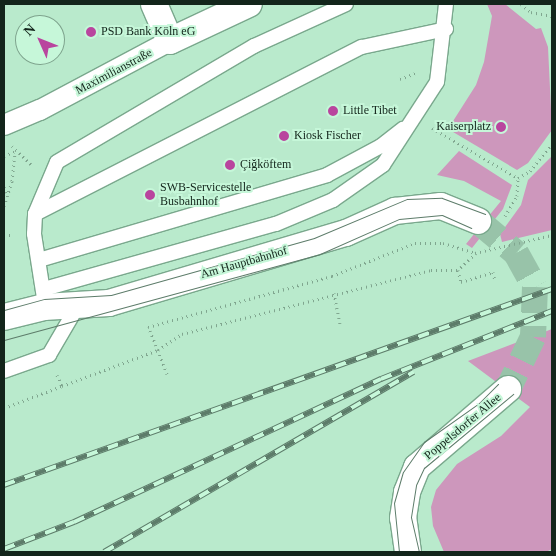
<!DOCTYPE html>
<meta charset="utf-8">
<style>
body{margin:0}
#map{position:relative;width:556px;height:556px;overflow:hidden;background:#b9eacc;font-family:"Times New Roman",serif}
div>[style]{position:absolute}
.green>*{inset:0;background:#cd97bc}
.minor-tunnel>*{height:26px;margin-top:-13px;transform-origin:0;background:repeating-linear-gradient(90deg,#98c3a9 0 26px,transparent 0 39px)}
.path>*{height:3px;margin-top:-1.5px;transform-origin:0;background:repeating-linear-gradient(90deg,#80a68f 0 1px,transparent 0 5px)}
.roads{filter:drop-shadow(1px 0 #7aa88d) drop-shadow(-1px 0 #7aa88d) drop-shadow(0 1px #7aa88d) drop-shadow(0 -1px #7aa88d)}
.service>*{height:14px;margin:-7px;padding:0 7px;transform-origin:7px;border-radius:7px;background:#fff}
.pedestrian>*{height:20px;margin:-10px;padding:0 10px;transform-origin:10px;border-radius:10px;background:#fff}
.minor>*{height:26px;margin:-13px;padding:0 13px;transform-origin:13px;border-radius:13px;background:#fff}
.tram>*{height:1px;margin:-0.5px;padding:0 0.5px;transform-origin:0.5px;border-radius:0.5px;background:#5d7c6a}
.rail>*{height:5.5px;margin-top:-2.75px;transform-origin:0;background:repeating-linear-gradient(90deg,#c6f7d9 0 11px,#5d7c6a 0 22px);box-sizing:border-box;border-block:1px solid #5d7c6a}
.dots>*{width:14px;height:14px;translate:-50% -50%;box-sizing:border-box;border:2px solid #c6f7d9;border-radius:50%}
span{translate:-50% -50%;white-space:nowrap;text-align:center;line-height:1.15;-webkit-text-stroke:4px #c6f7d9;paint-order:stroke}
.poi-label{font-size:12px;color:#13251b}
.left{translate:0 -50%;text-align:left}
.right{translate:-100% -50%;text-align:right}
.street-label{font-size:12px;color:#13251b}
.frame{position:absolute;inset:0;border:5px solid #13251b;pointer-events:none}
.north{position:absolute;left:15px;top:15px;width:50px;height:50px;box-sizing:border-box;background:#c6f7d9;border:1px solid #7ea38d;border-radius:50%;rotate:314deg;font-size:14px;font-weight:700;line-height:20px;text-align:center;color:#13251b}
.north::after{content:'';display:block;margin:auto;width:18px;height:22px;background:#b9459e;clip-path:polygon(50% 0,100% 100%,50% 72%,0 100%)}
</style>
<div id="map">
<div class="green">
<i style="clip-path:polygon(487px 4px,505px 4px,536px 29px,541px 28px,548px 47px,552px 130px,528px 163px,517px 170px,448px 129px,476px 85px,484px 62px,492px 16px)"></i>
<i style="clip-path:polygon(459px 151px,512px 185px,503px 209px,472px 248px,466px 244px,501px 201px,464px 181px,437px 175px)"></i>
<i style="clip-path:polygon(552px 156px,552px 230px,502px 242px,500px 234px,521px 205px,528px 180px)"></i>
<i style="clip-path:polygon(552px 329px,552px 549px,546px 552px,444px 552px,433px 526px,431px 507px,436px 490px,457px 464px,501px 436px,530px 407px,468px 361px)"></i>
</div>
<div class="minor-tunnel">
<i style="left:478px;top:221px;width:50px;rotate:40.1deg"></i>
<i style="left:516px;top:253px;width:39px;rotate:61deg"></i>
<i style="left:535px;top:287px;width:50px;rotate:92.3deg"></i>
<i style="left:533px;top:337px;width:58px;rotate:115.7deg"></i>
</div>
<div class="path">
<i style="left:521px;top:4px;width:13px;rotate:39deg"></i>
<i style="left:531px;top:12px;width:21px;rotate:11deg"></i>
<i style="left:400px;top:79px;width:17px;rotate:-21deg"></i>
<i style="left:432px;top:128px;width:99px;rotate:30.2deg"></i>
<i style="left:12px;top:146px;width:29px;rotate:44deg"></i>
<i style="left:4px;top:156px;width:12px;rotate:-24deg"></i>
<i style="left:4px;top:187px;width:8px;rotate:60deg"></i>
<i style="left:4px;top:206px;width:26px;rotate:-72deg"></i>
<i style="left:12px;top:181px;width:29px;rotate:-84deg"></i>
<i style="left:505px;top:216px;width:23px;rotate:-59deg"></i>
<i style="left:517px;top:196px;width:18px;rotate:-87deg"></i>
<i style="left:518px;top:178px;width:14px;rotate:-30deg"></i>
<i style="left:530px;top:171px;width:35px;rotate:-51deg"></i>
<i style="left:4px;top:235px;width:8px"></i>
<i style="left:476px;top:253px;width:25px;rotate:137deg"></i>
<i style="left:458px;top:270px;width:12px;rotate:76deg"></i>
<i style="left:461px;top:282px;width:34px;rotate:-17deg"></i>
<i style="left:493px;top:272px;width:9px;rotate:77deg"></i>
<i style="left:334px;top:293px;width:31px;rotate:79deg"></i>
<i style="left:167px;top:374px;width:26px;rotate:-111deg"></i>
<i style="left:158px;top:350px;width:29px;rotate:-34deg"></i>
<i style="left:182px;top:334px;width:257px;rotate:-14.4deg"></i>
<i style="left:431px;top:270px;width:27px"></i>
<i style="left:57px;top:375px;width:12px;rotate:66deg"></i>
<i style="left:62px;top:386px;width:103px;rotate:-20.6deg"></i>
<i style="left:158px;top:350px;width:25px;rotate:-113deg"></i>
<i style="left:148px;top:327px;width:191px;rotate:-15.5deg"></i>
<i style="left:332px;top:276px;width:89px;rotate:-21.7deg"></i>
<i style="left:415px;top:243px;width:28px"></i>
<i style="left:443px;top:243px;width:34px;rotate:17deg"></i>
<i style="left:475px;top:253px;width:79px;rotate:-13.2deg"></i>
<i style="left:4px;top:408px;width:62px;rotate:-20.8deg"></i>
</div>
<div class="roads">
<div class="service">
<i style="left:35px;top:214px;width:367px;rotate:-27.1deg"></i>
<i style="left:362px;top:47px;width:86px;rotate:-12.1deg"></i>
<i style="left:39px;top:260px;width:300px;rotate:-16.4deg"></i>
<i style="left:327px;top:175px;width:61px;rotate:-28.2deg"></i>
<i style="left:381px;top:146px;width:28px;rotate:-38deg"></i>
<i style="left:44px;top:289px;width:241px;rotate:-15.7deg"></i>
<i style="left:276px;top:224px;width:62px;rotate:-22.8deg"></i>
<i style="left:333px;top:200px;width:61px;rotate:-35deg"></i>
<i style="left:383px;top:165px;width:99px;rotate:-57deg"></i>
<i style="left:437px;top:82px;width:79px;rotate:-83.4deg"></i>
<i style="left:44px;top:298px;width:65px;rotate:-98.9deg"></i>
<i style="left:34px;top:234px;width:20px;rotate:-87deg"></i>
<i style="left:35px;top:214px;width:56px;rotate:-67.1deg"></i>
<i style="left:57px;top:162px;width:229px;rotate:-30.5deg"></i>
<i style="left:254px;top:46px;width:101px;rotate:-24.5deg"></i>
<i style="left:4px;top:371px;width:48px;rotate:-19.6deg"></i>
<i style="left:49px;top:355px;width:56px;rotate:-59.7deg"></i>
</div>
<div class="pedestrian">
<i style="left:4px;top:125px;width:39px;rotate:-23deg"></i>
<i style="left:40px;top:110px;width:147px;rotate:-28deg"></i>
</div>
<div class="minor">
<i style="left:154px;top:4px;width:40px;rotate:66.6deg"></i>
<i style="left:170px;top:41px;width:87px;rotate:-25.1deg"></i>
<i style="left:4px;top:317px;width:41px;rotate:-14deg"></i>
<i style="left:44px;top:307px;width:65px;rotate:-3.5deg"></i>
<i style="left:109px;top:303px;width:247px;rotate:-16.5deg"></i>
<i style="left:346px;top:233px;width:54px;rotate:-24.2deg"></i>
<i style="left:395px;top:211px;width:46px;rotate:-6.2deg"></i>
<i style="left:441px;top:206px;width:40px;rotate:22deg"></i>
<i style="left:408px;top:552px;width:34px;rotate:-98deg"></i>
<i style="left:403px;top:518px;width:26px;rotate:-81deg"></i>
<i style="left:407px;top:492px;width:27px;rotate:-68deg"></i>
<i style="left:417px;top:467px;width:120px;rotate:-40.6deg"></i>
</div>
</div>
<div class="tram">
<i style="left:4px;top:310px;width:41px;rotate:-15.4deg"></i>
<i style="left:44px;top:299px;width:67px;rotate:-3.4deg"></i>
<i style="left:111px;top:295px;width:211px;rotate:-15.7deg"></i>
<i style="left:314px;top:238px;width:101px;rotate:-22.8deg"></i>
<i style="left:407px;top:199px;width:35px;rotate:-2deg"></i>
<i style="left:442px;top:198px;width:46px;rotate:20.4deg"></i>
<i style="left:4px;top:340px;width:327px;rotate:-15.2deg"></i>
<i style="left:320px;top:254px;width:86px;rotate:-23.9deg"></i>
<i style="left:399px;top:219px;width:43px;rotate:-5.3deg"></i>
<i style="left:442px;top:215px;width:32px;rotate:24deg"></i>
<i style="left:399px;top:552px;width:49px;rotate:-95.8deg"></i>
<i style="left:394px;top:503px;width:32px;rotate:-74deg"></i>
<i style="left:403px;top:472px;width:37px;rotate:-55deg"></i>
<i style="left:424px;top:442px;width:67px;rotate:-35.3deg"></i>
<i style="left:479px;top:403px;width:27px;rotate:-45deg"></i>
<i style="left:419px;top:552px;width:36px;rotate:-103deg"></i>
<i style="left:411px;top:517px;width:32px;rotate:-81deg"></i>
<i style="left:416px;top:485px;width:19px;rotate:-65deg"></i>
<i style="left:424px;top:468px;width:116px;rotate:-39.7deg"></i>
</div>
<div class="rail">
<i style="left:4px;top:485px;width:582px;rotate:-19.68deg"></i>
<i style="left:4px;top:549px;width:75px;rotate:-21.1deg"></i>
<i style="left:74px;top:522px;width:339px;rotate:-25deg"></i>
<i style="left:381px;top:379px;width:184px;rotate:-21.7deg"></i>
<i style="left:104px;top:552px;width:358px;rotate:-30.2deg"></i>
</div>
<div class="dots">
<i style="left:91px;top:32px;background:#b9459e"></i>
<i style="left:333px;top:111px;background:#b9459e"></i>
<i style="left:501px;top:127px;background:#b9459e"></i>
<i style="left:284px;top:136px;background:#b9459e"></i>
<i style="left:230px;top:165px;background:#b9459e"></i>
<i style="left:150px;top:195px;background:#b9459e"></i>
</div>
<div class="poi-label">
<span class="left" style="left:101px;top:32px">PSD Bank Köln eG</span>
<span class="left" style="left:343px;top:111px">Little Tibet</span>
<span class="right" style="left:491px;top:127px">Kaiserplatz</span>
<span class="left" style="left:294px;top:136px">Kiosk Fischer</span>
<span class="left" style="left:240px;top:165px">Çiğköftem</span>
<span class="left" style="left:160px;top:195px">SWB-Servicestelle<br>Busbahnhof</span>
</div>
<div class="street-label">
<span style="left:114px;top:72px;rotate:-28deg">Maximilianstraße</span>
<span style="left:244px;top:263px;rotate:-16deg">Am Hauptbahnhof</span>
<span style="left:463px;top:427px;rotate:-40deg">Poppelsdorfer Allee</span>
</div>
<div class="frame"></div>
<div class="north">N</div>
</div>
